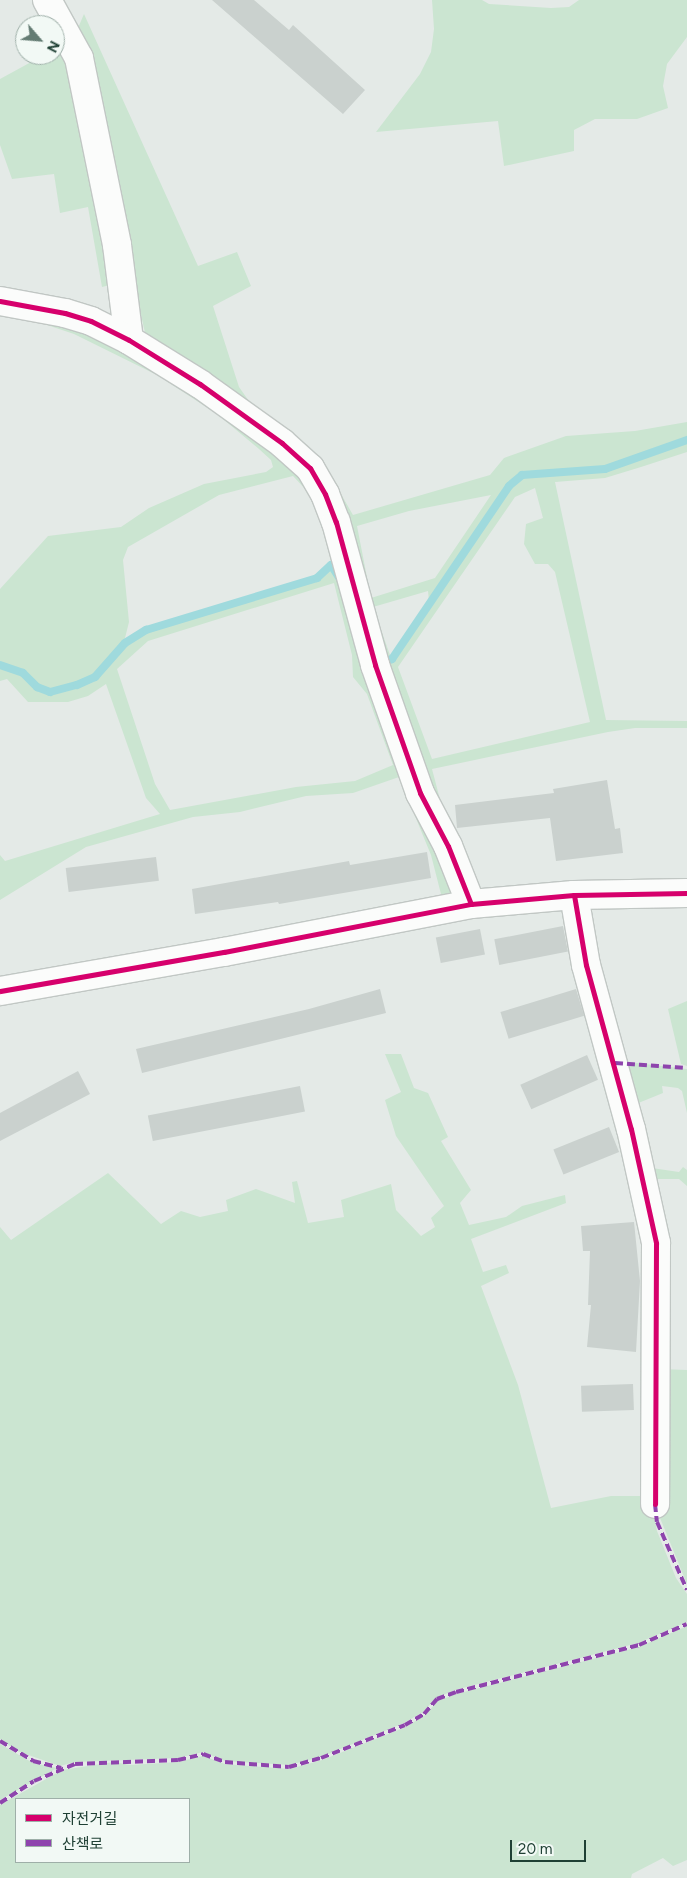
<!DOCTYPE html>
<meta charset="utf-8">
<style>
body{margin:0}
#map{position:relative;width:687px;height:1878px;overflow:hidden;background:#e4eae7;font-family:Figtree,"Noto Sans KR",sans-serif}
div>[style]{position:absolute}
.green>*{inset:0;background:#cbe5d1}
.stream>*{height:8px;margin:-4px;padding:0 4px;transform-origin:4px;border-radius:4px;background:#9fdadd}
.building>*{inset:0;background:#cad1ce;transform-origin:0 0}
.roads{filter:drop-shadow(1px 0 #c1c7c4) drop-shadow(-1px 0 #c1c7c4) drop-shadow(0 1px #c1c7c4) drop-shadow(0 -1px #c1c7c4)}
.minor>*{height:28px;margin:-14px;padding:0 14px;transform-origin:14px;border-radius:14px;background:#fbfcfb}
.quiet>*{height:4px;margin-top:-2px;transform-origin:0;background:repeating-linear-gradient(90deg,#8e44ad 0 8px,transparent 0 12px)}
.cycleway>*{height:5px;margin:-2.5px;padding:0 2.5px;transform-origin:2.5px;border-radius:2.5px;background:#d6006c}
span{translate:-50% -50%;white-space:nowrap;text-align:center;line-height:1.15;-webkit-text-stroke:4px #f2f9f5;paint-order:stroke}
.legend{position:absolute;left:15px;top:1798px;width:175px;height:65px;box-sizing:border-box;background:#f2f9f5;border:1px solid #9eafa8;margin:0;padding:6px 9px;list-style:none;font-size:15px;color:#1f4034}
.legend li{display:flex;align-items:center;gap:10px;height:25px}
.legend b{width:25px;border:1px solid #9eafa8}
.north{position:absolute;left:15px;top:15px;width:50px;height:50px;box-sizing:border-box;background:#f2f9f5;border:1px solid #9eafa8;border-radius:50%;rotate:117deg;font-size:14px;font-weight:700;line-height:20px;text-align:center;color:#1f4034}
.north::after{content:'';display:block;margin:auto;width:18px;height:22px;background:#647c73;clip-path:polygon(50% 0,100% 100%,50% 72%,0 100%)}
.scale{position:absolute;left:510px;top:1840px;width:76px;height:22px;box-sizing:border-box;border:2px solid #1f4034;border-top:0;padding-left:6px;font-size:15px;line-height:18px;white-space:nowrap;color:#1f4034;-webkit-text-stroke:4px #f2f9f5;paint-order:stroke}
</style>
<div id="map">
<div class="green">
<i style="clip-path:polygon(432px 0,482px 0,489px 4px,551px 8px,569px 7px,579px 0,687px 0,687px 37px,667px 64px,663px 86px,668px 108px,637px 119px,595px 119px,574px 130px,574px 151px,504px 166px,498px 121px,376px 132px,420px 74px,431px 52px,434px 29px)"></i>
<i style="clip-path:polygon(evenodd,84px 14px,198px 266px,237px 252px,251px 286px,213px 306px,239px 387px,251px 404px,326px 468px,353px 515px,490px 475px,504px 458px,566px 436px,635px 431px,687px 422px,687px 439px,604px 467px,521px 473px,508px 484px,429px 601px,428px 591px,373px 607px,391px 658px,381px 662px,334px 500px,148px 346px,79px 39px,78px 28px,84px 14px,491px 495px,435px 578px,371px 598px,357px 526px,409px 511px,491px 495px)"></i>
<i style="clip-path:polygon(59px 47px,68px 71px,100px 213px,110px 285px,102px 287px,88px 207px,60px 213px,54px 174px,12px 179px,0 145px,0 79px,44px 55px,55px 55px,55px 49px)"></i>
<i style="clip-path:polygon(0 311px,26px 312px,71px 324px,141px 355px,217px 405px,305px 475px,321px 497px,370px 666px,366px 667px,344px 581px,332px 562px,319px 512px,308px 492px,293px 476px,219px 495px,128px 547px,123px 560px,129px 622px,124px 642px,94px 675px,77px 684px,50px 690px,39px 686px,24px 672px,0 663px,0 589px,48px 536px,121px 527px,149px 508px,204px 484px,266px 472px,273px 467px,271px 460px,259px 449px,217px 414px,157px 375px,74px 334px,26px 318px,0 314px)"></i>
<i style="clip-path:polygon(evenodd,687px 443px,687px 452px,641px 467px,605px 478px,555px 482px,606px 720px,687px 721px,687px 728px,635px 728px,608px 732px,432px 769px,442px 807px,437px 810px,387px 663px,394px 661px,511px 487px,523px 477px,605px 471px,687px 443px,535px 488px,543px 518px,526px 524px,524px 544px,535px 564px,548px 564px,555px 572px,590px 722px,432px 759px,398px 667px,515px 497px,535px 488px)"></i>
<i style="clip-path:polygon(evenodd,331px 568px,340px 582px,453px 895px,442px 898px,431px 855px,399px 777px,353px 793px,306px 796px,240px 812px,193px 817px,86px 847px,0 900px,0 855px,5px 861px,160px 814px,146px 798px,106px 684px,88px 696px,68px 702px,28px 702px,7px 679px,0 681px,0 667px,22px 675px,37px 689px,50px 694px,78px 687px,97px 678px,126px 645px,147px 632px,318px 579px,331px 568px,334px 583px,352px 655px,353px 677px,367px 694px,393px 765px,355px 781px,296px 787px,170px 810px,155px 784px,117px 669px,148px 641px,334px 583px)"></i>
<i style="clip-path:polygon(687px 1001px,687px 1066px,681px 1064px,668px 1009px)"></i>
<i style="clip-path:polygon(385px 1054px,401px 1054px,414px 1088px,428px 1093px,448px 1137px,441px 1141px,471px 1190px,460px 1203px,469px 1225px,506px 1217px,522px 1206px,565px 1195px,566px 1203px,471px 1239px,483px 1272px,506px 1265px,509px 1273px,481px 1286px,518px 1385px,551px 1508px,611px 1496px,650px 1496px,657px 1531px,676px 1578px,687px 1594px,687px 1622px,638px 1643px,455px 1690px,436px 1698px,423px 1712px,404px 1723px,321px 1757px,289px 1765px,225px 1761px,203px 1752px,178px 1758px,75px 1762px,60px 1766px,17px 1751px,0 1739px,0 1227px,11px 1240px,108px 1173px,161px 1224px,181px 1211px,200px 1217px,228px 1211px,226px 1200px,256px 1189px,295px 1203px,292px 1182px,297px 1181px,308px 1223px,344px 1217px,341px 1200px,391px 1184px,396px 1210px,421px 1236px,435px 1227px,431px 1218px,444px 1206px,396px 1136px,385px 1100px,401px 1092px)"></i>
<i style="clip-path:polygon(637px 1063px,687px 1069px,687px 1113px,682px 1091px,678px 1088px,662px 1086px,663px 1093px,631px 1106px,618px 1066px)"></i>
<i style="clip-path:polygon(645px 1167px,679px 1172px,683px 1167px,687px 1170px,687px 1186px,679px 1179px,648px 1179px)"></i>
<i style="clip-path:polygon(661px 1369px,687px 1370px,687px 1584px,658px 1513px)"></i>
<i style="clip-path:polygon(evenodd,687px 1626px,687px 1860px,673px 1866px,663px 1858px,632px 1874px,631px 1878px,0 1878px,0 1805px,62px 1770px,114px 1762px,130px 1765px,178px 1762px,203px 1756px,225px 1764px,290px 1769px,322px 1760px,406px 1727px,425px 1715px,438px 1701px,456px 1694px,639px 1647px,687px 1626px,16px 1799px,189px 1799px,189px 1862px,16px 1862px,16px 1799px)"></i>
<i style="clip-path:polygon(0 1744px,33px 1763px,57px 1768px,0 1800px)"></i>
</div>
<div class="stream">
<i style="left:379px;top:664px;width:14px;rotate:-21deg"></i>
<i style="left:392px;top:659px;width:209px;rotate:-55.9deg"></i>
<i style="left:509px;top:486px;width:17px;rotate:-40deg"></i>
<i style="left:522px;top:475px;width:83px;rotate:-4.1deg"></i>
<i style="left:605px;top:469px;width:87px;rotate:-19.5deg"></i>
<i style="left:0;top:665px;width:24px;rotate:19deg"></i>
<i style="left:23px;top:673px;width:20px;rotate:45deg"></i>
<i style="left:37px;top:687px;width:14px;rotate:21deg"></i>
<i style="left:50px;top:692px;width:28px;rotate:-15deg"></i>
<i style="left:77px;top:685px;width:20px;rotate:-24deg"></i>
<i style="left:95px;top:677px;width:45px;rotate:-48.6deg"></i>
<i style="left:125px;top:643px;width:25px;rotate:-32deg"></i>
<i style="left:146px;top:630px;width:179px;rotate:-16.9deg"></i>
<i style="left:317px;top:578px;width:19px;rotate:-43deg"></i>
<i style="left:331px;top:565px;width:17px;rotate:57deg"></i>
</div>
<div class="building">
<i style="clip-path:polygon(212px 0,254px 0,289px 30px,293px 25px,365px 90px,343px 114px)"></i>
<i style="clip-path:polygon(607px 780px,615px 829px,620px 828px,623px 853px,556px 861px,550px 818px,457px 828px,455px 805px,554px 793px,553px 789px)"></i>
<i style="clip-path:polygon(427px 852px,431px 878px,279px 904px,278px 902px,195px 914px,192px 889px,349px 861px,350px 865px)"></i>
<i style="left:156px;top:857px;width:24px;height:91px;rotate:83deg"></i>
<i style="left:563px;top:926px;width:26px;height:70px;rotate:79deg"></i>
<i style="left:480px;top:929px;width:26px;height:45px;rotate:79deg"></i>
<i style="clip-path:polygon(380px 989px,386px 1013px,142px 1073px,136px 1049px,309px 1009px)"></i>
<i style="left:576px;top:989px;width:28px;height:79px;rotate:73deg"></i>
<i style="left:587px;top:1055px;width:27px;height:73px;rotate:66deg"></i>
<i style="clip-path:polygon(78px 1071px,90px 1094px,0 1141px,0 1113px)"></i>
<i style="left:300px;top:1086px;width:26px;height:155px;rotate:79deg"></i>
<i style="left:609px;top:1127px;width:27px;height:60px;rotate:68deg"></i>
<i style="clip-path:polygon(634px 1222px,640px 1281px,636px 1352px,587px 1347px,591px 1305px,588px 1305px,590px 1251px,583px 1251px,581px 1226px)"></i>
<i style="left:633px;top:1384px;width:26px;height:52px;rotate:88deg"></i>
</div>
<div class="roads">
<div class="minor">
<i style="left:47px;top:0;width:66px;rotate:61.1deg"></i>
<i style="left:79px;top:58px;width:191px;rotate:78.5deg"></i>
<i style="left:117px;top:245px;width:96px;rotate:82.8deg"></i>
<i style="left:0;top:301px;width:66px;rotate:10.5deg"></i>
<i style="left:65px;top:313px;width:27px;rotate:17deg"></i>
<i style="left:91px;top:321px;width:42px;rotate:26.6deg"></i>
<i style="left:129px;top:340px;width:84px;rotate:31.8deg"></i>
<i style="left:200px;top:384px;width:101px;rotate:35.7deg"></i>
<i style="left:282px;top:443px;width:38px;rotate:42deg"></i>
<i style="left:310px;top:468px;width:30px;rotate:60deg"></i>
<i style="left:325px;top:494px;width:30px;rotate:69deg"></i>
<i style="left:336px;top:522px;width:148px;rotate:74.7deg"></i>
<i style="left:375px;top:665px;width:136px;rotate:70.6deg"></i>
<i style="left:420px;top:793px;width:60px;rotate:62.2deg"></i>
<i style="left:448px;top:846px;width:62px;rotate:68.4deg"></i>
<i style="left:574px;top:895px;width:71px;rotate:80.3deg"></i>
<i style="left:586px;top:965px;width:170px;rotate:74.7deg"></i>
<i style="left:631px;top:1129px;width:117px;rotate:77.6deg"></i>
<i style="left:656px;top:1243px;width:261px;rotate:90.2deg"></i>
<i style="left:0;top:991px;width:227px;rotate:-9.9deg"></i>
<i style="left:224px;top:952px;width:252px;rotate:-11deg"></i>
<i style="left:471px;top:904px;width:103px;rotate:-5deg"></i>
<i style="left:574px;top:895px;width:113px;rotate:-1deg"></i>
</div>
</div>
<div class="quiet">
<i style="left:615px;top:1063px;width:72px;rotate:4deg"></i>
<i style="left:655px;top:1504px;width:18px;rotate:84deg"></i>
<i style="left:657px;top:1522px;width:74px;rotate:66.2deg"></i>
<i style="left:0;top:1741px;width:39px;rotate:31deg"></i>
<i style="left:33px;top:1761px;width:29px;rotate:14deg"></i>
<i style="left:0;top:1803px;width:40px;rotate:-32.9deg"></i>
<i style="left:34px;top:1781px;width:44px;rotate:-22.5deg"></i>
<i style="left:75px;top:1764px;width:103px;rotate:-2.2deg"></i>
<i style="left:178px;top:1760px;width:26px;rotate:-13deg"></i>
<i style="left:203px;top:1754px;width:23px;rotate:20deg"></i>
<i style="left:225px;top:1762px;width:64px;rotate:4.5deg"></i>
<i style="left:289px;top:1767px;width:33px;rotate:-16deg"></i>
<i style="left:321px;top:1758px;width:90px;rotate:-21.4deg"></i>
<i style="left:405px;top:1725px;width:22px;rotate:-30deg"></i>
<i style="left:424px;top:1714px;width:20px;rotate:-49deg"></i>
<i style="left:437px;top:1699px;width:20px;rotate:-20deg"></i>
<i style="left:456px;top:1692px;width:189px;rotate:-14.4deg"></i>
<i style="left:639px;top:1645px;width:52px;rotate:-23.6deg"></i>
</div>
<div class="cycleway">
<i style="left:0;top:301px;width:66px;rotate:10.5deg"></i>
<i style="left:65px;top:313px;width:27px;rotate:17deg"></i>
<i style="left:91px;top:321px;width:42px;rotate:26.6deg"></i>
<i style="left:129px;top:340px;width:84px;rotate:31.8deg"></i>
<i style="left:200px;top:384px;width:101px;rotate:35.7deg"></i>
<i style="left:282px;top:443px;width:38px;rotate:42deg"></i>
<i style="left:310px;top:468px;width:30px;rotate:60deg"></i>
<i style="left:325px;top:494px;width:30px;rotate:69deg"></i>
<i style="left:336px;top:522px;width:148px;rotate:74.7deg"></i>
<i style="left:375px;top:665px;width:136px;rotate:70.6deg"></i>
<i style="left:420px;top:793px;width:60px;rotate:62.2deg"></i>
<i style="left:448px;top:846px;width:62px;rotate:68.4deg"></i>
<i style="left:574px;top:895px;width:71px;rotate:80.3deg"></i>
<i style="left:586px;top:965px;width:170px;rotate:74.7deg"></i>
<i style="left:631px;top:1129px;width:117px;rotate:77.6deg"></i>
<i style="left:656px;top:1243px;width:261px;rotate:90.2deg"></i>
<i style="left:0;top:991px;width:227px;rotate:-9.9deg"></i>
<i style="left:224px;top:952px;width:252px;rotate:-11deg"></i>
<i style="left:471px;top:904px;width:103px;rotate:-5deg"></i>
<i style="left:574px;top:895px;width:113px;rotate:-1deg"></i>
</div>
<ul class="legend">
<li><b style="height:6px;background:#d6006c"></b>자전거길</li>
<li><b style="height:6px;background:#8e44ad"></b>산책로</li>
</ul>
<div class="north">N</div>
<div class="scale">20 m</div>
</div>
